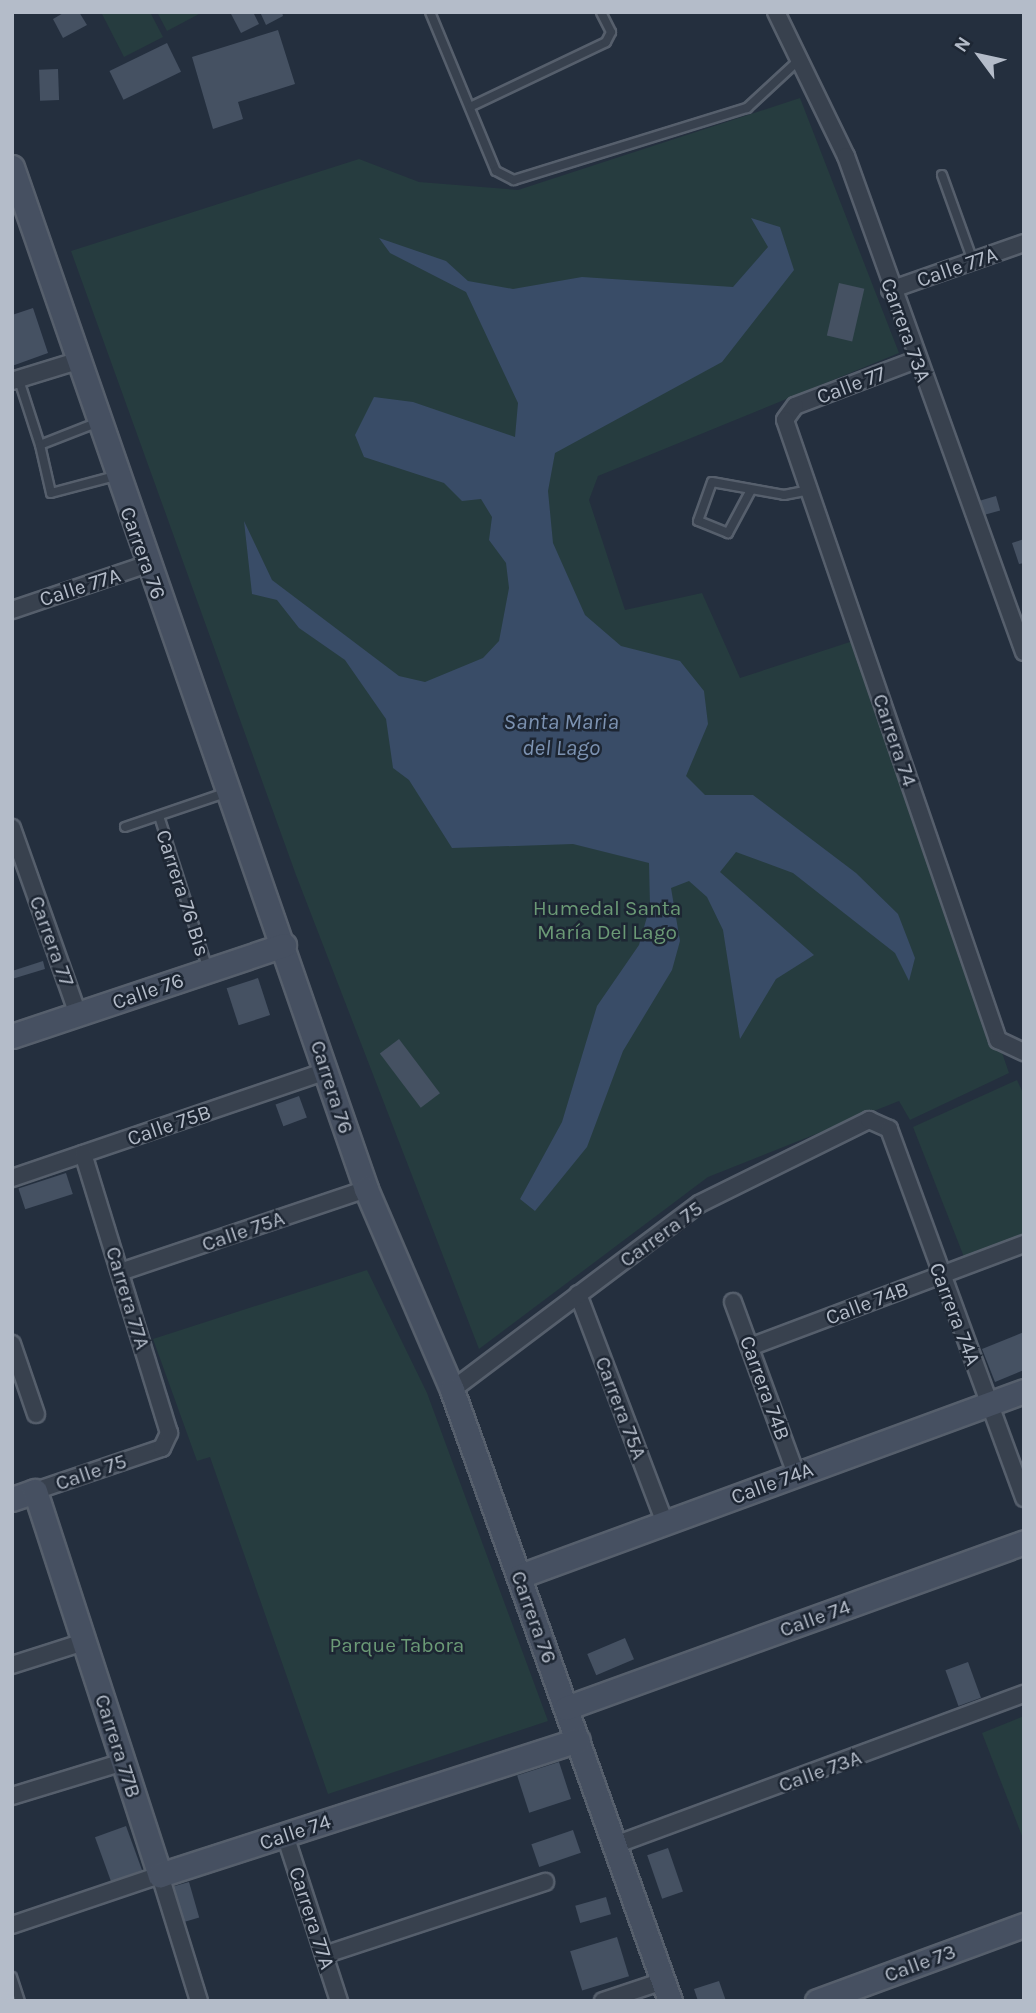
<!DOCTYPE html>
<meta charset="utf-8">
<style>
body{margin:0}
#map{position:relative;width:1036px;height:2013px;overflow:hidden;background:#242f3e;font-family:Karla,sans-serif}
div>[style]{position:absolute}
.green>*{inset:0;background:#263c3f}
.water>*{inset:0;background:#394c67}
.building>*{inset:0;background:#455162;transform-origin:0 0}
.roads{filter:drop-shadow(2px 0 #565f6c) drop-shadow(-2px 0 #565f6c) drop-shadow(0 2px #565f6c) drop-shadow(0 -2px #565f6c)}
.lane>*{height:8px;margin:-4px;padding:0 4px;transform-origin:4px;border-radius:4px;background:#38414e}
.street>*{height:16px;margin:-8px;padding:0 8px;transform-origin:8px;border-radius:8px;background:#38414e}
.secondary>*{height:23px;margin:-11.5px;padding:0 11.5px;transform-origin:11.5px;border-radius:11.5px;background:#465061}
span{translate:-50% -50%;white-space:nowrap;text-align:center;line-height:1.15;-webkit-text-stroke:5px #1d2633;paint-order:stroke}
.street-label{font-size:21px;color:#b4bcc9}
.park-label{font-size:21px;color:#6b9a76}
.water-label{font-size:23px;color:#7c92b1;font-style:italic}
.frame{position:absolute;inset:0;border:14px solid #b4bcc9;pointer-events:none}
.north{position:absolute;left:945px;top:21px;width:70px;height:70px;-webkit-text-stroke:5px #1d2633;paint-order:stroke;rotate:303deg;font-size:19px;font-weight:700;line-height:28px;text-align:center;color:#b4bcc9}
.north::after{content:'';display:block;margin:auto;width:24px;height:32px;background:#b4bcc9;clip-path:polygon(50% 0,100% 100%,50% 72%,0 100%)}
</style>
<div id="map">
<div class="green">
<i style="clip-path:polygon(101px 12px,150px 12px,163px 37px,124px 57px)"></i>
<i style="clip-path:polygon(157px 12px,198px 12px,199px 14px,167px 31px)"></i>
<i style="clip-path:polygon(800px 98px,899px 353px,598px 476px,589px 500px,625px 610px,702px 593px,740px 678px,859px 639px,1009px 1073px,910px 1120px,899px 1101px,708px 1177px,479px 1349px,296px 875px,71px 251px,359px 159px,419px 182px,518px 190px)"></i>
<i style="clip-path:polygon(1017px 1080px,1024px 1095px,1024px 1233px,964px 1257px,913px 1127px)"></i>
<i style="clip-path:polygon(367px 1270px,427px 1393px,548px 1721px,328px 1794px,210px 1457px,197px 1461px,153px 1339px)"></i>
<i style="clip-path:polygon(1024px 1716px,1024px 1841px,982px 1733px)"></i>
</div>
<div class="water">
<i style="clip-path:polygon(751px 218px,780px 227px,794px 270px,722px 362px,555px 453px,548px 491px,553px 543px,585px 615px,621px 646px,680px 661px,704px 691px,708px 724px,686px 776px,705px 795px,753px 795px,856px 873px,898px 914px,915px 958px,909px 981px,895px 953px,793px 873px,736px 852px,720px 872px,814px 955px,776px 979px,740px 1039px,723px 930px,707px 897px,689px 881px,671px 888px,680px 941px,672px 970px,623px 1051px,587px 1147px,535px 1211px,520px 1199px,562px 1122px,597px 1006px,639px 945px,650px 906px,649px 863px,573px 844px,452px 848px,409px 780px,393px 768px,386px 719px,345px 660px,299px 628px,277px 600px,252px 594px,244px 521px,272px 580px,399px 676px,425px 682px,483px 658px,499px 641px,509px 588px,506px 563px,489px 540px,492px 517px,481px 499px,462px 501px,444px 483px,364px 457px,355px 435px,374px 397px,413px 402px,515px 437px,518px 403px,466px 292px,390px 253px,379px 238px,446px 261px,468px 281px,513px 289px,582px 277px,733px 287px,768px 247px)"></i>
</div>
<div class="building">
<i style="clip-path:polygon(65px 12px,79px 12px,87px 25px,63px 38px,53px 19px)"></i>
<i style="clip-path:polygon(230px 12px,253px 12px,259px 24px,241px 33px)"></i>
<i style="clip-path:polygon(260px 12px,282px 12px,283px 16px,266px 25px)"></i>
<i style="clip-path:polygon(278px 30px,295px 84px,238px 102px,243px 119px,213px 129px,192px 57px)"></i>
<i style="left:167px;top:43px;width:32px;height:64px;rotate:64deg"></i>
<i style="left:58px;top:69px;width:31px;height:19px;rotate:88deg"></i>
<i style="left:839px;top:283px;width:26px;height:54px;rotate:13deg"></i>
<i style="clip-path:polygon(33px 308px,48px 353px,12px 366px,12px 315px)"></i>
<i style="left:996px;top:496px;width:15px;height:17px;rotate:74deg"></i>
<i style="clip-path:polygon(1024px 539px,1024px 563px,1019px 564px,1012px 543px)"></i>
<i style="clip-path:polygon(43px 961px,45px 969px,12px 979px,12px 971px)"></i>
<i style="left:258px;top:978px;width:39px;height:33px;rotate:72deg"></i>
<i style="left:399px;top:1039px;width:68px;height:24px;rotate:53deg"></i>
<i style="left:299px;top:1096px;width:23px;height:25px;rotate:70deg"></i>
<i style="left:66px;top:1173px;width:22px;height:50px;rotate:72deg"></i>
<i style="clip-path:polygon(1024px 1332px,1024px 1370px,995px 1382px,982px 1349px)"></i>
<i style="left:625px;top:1638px;width:23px;height:41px;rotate:67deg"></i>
<i style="left:968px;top:1662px;width:38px;height:24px;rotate:70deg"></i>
<i style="left:559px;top:1762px;width:39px;height:44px;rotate:72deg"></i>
<i style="left:126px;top:1826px;width:47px;height:33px;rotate:70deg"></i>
<i style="left:573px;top:1830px;width:24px;height:44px;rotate:71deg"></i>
<i style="left:668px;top:1848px;width:46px;height:22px;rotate:71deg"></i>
<i style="left:189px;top:1882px;width:37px;height:22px;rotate:74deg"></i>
<i style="left:606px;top:1897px;width:18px;height:32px;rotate:74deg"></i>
<i style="left:617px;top:1937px;width:41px;height:49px;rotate:73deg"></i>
<i style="clip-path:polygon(719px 1981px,726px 2001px,698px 2001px,694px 1989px)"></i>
</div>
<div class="roads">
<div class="lane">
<i style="left:430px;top:12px;width:172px;rotate:67.5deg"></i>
<i style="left:496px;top:171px;width:20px;rotate:27deg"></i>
<i style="left:514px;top:180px;width:244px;rotate:-17.2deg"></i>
<i style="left:747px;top:108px;width:72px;rotate:-42.8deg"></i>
<i style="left:472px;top:106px;width:148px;rotate:-25.5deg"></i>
<i style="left:606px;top:42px;width:11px;rotate:-63deg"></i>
<i style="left:611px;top:32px;width:22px;rotate:-117deg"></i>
<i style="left:942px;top:175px;width:91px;rotate:70.2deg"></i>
<i style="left:19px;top:380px;width:68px;rotate:72.1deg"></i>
<i style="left:96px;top:423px;width:60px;rotate:158.6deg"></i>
<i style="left:40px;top:445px;width:49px;rotate:77.1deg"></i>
<i style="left:51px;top:493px;width:66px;rotate:-14.9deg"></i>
<i style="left:751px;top:490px;width:49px;rotate:118.1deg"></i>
<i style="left:728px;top:533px;width:32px;rotate:-158deg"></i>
<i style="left:698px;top:521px;width:41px;rotate:-70.3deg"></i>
<i style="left:712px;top:482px;width:73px;rotate:10.2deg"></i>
<i style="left:784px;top:495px;width:25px;rotate:-11deg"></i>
<i style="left:159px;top:816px;width:162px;rotate:72.3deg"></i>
<i style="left:125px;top:827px;width:106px;rotate:-18.8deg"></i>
<i style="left:12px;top:1977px;width:25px;rotate:72deg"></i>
</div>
<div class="street">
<i style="left:776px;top:12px;width:160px;rotate:64.1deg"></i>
<i style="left:846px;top:156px;width:527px;rotate:70.26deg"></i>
<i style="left:890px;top:290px;width:142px;rotate:-19.3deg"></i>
<i style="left:916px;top:360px;width:129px;rotate:159.2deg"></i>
<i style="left:795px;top:406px;width:17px;rotate:126deg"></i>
<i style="left:785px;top:420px;width:656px;rotate:71.04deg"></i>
<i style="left:998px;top:1040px;width:29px;rotate:25deg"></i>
<i style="left:12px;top:381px;width:68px;rotate:-17.1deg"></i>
<i style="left:12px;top:610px;width:144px;rotate:-18.7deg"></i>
<i style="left:12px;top:828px;width:197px;rotate:70.5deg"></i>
<i style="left:12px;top:1178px;width:333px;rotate:-18.8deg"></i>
<i style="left:120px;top:1272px;width:260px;rotate:-18.6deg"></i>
<i style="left:578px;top:1294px;width:245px;rotate:69.2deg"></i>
<i style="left:733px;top:1302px;width:183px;rotate:69.9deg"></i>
<i style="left:12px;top:1344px;width:74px;rotate:71.1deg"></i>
<i style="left:750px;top:1347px;width:293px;rotate:-20.6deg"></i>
<i style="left:452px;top:1390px;width:309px;rotate:-37deg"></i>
<i style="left:699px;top:1204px;width:190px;rotate:-26.3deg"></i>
<i style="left:869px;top:1120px;width:22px;rotate:24deg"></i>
<i style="left:889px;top:1129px;width:393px;rotate:69.9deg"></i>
<i style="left:35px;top:1491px;width:134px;rotate:-18.7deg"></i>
<i style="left:162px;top:1448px;width:17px;rotate:-65deg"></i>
<i style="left:169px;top:1433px;width:292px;rotate:-107.1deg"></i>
<i style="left:12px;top:1665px;width:76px;rotate:-17.7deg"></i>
<i style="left:12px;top:1796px;width:116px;rotate:-17deg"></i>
<i style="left:285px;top:1835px;width:175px;rotate:72deg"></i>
<i style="left:615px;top:1845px;width:436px;rotate:-20.3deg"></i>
<i style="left:12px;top:1925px;width:156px;rotate:-18.7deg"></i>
<i style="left:160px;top:1875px;width:132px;rotate:72.8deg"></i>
<i style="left:324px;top:1955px;width:233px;rotate:-18.3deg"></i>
<i style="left:603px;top:2001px;width:63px;rotate:-18.4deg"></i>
</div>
<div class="secondary">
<i style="left:12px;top:167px;width:1082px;rotate:70.89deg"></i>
<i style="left:366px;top:1189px;width:219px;rotate:66.8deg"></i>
<i style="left:452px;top:1390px;width:649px;rotate:70.36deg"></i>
<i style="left:12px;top:1036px;width:287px;rotate:-18.5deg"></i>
<i style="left:12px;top:1499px;width:24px;rotate:-19deg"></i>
<i style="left:35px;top:1491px;width:404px;rotate:72deg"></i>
<i style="left:160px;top:1875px;width:439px;rotate:-17.9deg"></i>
<i style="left:520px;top:1576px;width:537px;rotate:-20.16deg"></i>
<i style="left:566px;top:1708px;width:487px;rotate:-19.9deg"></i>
<i style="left:817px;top:2001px;width:221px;rotate:-20.2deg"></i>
</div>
</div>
<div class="street-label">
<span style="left:957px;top:267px;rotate:-19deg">Calle 77A</span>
<span style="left:906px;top:330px;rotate:70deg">Carrera 73A</span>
<span style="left:851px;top:385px;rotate:-21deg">Calle 77</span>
<span style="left:143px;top:553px;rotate:70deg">Carrera 76</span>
<span style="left:80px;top:587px;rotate:-18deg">Calle 77A</span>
<span style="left:895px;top:740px;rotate:71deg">Carrera 74</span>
<span style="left:183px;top:893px;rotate:72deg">Carrera 76 Bis</span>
<span style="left:52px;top:941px;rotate:70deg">Carrera 77</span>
<span style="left:148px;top:991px;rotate:-19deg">Calle 76</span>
<span style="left:332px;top:1087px;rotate:72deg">Carrera 76</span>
<span style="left:169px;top:1125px;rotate:-19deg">Calle 75B</span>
<span style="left:243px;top:1231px;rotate:-19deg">Calle 75A</span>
<span style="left:661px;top:1234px;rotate:-36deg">Carrera 75</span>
<span style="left:128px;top:1298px;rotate:73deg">Carrera 77A</span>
<span style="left:867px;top:1303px;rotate:-21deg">Calle 74B</span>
<span style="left:955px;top:1314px;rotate:69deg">Carrera 74A</span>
<span style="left:765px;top:1388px;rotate:70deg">Carrera 74B</span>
<span style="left:621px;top:1408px;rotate:69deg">Carrera 75A</span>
<span style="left:91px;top:1472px;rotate:-19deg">Calle 75</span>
<span style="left:772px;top:1483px;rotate:-20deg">Calle 74A</span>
<span style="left:534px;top:1617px;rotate:70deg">Carrera 76</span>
<span style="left:815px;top:1618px;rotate:-20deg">Calle 74</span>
<span style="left:118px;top:1746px;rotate:72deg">Carrera 77B</span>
<span style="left:820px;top:1771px;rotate:-20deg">Calle 73A</span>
<span style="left:295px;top:1832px;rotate:-18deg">Calle 74</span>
<span style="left:312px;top:1918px;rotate:72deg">Carrera 77A</span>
<span style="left:920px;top:1963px;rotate:-20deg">Calle 73</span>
</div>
<div class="park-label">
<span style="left:607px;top:920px">Humedal Santa<br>María Del Lago</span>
<span style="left:397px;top:1645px">Parque Tabora</span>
</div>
<div class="water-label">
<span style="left:561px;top:735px">Santa Maria<br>del Lago</span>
</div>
<div class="frame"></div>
<div class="north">N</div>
</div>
